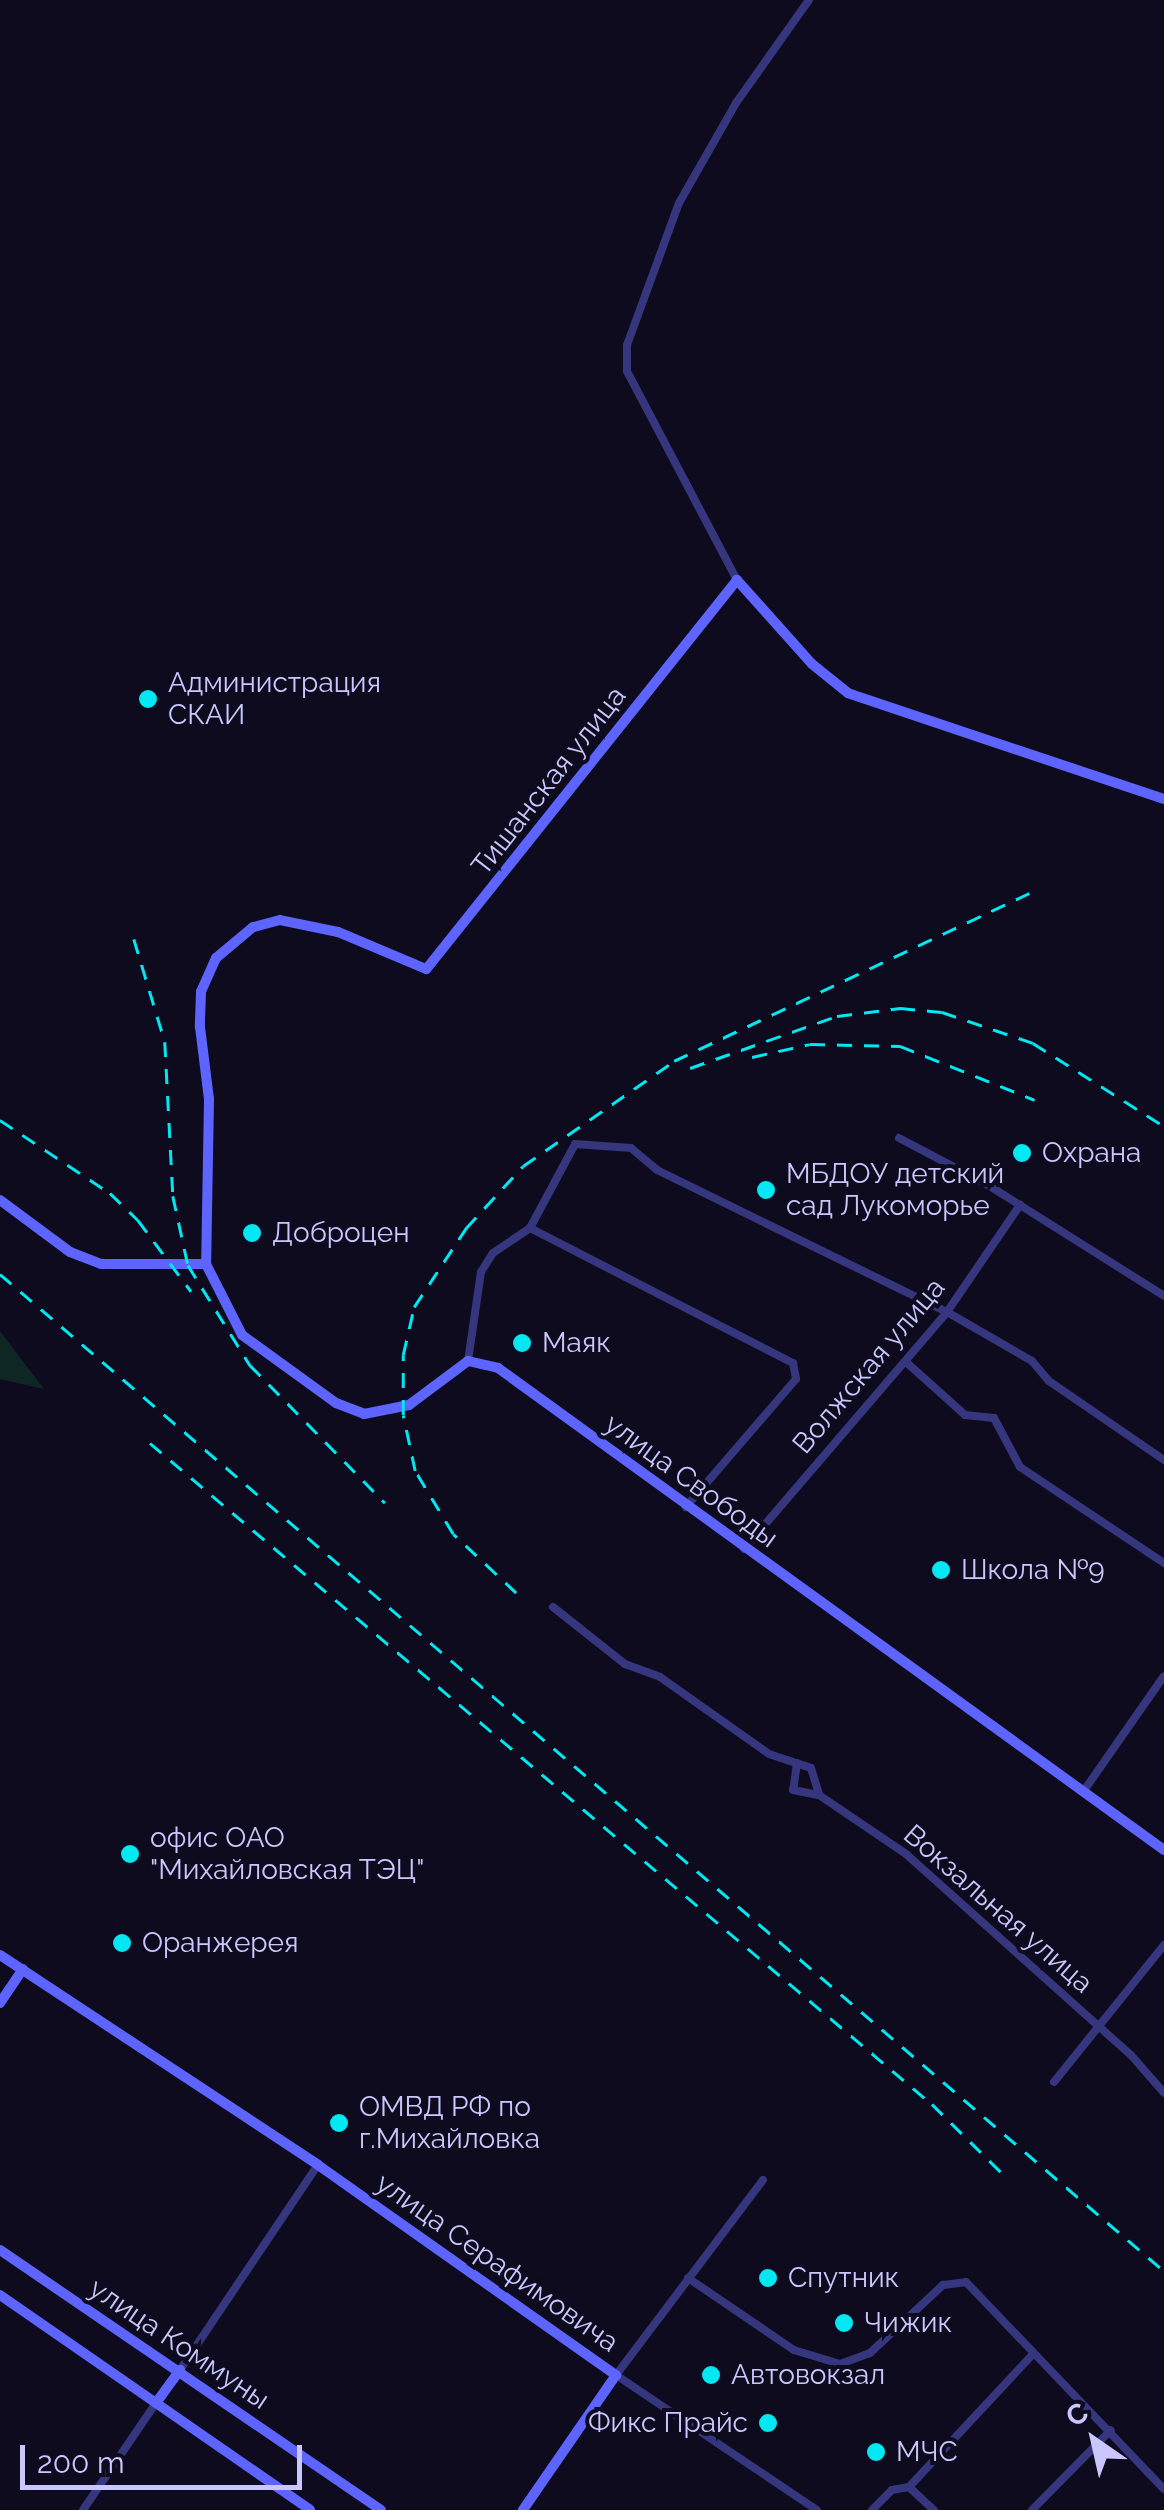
<!DOCTYPE html>
<meta charset="utf-8">
<style>
body{margin:0}
#map{position:relative;width:1164px;height:2510px;overflow:hidden;background:#0d0b1d;font-family:Raleway,sans-serif}
div>[style]{position:absolute}
.green>*{inset:0;background:#0e2725}
.street>*{height:8px;margin:-4px;padding:0 4px;transform-origin:4px;border-radius:4px;background:#35367d}
.secondary>*{height:10px;margin:-5px;padding:0 5px;transform-origin:5px;border-radius:5px;background:#5e64ff}
.rail>*{height:2.5px;margin-top:-1.25px;transform-origin:0;background:repeating-linear-gradient(90deg,#00e8f2 0 15px,transparent 0 27px)}
.dots>*{width:28px;height:28px;translate:-50% -50%;box-sizing:border-box;border:5px solid #0d0b1d;border-radius:50%}
span{translate:-50% -50%;white-space:nowrap;text-align:center;line-height:1.15;-webkit-text-stroke:8px #0d0b1d;paint-order:stroke}
.poi-label{font-size:28px;color:#cac7ff}
.left{translate:0 -50%;text-align:left}
.right{translate:-100% -50%;text-align:right}
.street-label{font-size:28px;color:#cac7ff}
.north{position:absolute;left:1044px;top:2390px;width:100px;height:100px;-webkit-text-stroke:8px #0d0b1d;paint-order:stroke;rotate:326deg;font-size:28px;font-weight:700;line-height:40px;text-align:center;color:#cac7ff}
.north::after{content:'';display:block;margin:auto;width:35px;height:45px;background:#cac7ff;clip-path:polygon(50% 0,100% 100%,50% 72%,0 100%)}
.scale{position:absolute;left:20px;top:2445px;width:282px;height:45px;box-sizing:border-box;border:5px solid #cac7ff;border-top:0;padding-left:12px;font-size:30px;line-height:35px;white-space:nowrap;color:#cac7ff;-webkit-text-stroke:8px #0d0b1d;paint-order:stroke}
</style>
<div id="map">
<div class="green">
<i style="clip-path:polygon(0 1331px,44px 1389px,0 1379px)"></i>
</div>
<div class="street">
<i style="left:737px;top:580px;width:236px;rotate:-117.8deg"></i>
<i style="left:627px;top:371px;width:26px;rotate:-90deg"></i>
<i style="left:627px;top:345px;width:151px;rotate:-69.9deg"></i>
<i style="left:679px;top:203px;width:115px;rotate:-60.3deg"></i>
<i style="left:736px;top:103px;width:126px;rotate:-54.7deg"></i>
<i style="left:899px;top:1138px;width:101px;rotate:27.8deg"></i>
<i style="left:988px;top:1185px;width:208px;rotate:32.2deg"></i>
<i style="left:530px;top:1228px;width:95px;rotate:-61.8deg"></i>
<i style="left:575px;top:1144px;width:56px;rotate:4.1deg"></i>
<i style="left:631px;top:1148px;width:34px;rotate:40deg"></i>
<i style="left:657px;top:1170px;width:323px;rotate:26.1deg"></i>
<i style="left:947px;top:1312px;width:98px;rotate:30deg"></i>
<i style="left:1032px;top:1361px;width:26px;rotate:50deg"></i>
<i style="left:1049px;top:1381px;width:140px;rotate:34.5deg"></i>
<i style="left:468px;top:1361px;width:90px;rotate:-81.7deg"></i>
<i style="left:481px;top:1272px;width:22px;rotate:-58deg"></i>
<i style="left:493px;top:1253px;width:45px;rotate:-34deg"></i>
<i style="left:530px;top:1228px;width:296px;rotate:27.2deg"></i>
<i style="left:793px;top:1363px;width:16px;rotate:79deg"></i>
<i style="left:796px;top:1379px;width:169px;rotate:130.7deg"></i>
<i style="left:906px;top:1362px;width:79px;rotate:41.9deg"></i>
<i style="left:965px;top:1415px;width:29px;rotate:6deg"></i>
<i style="left:994px;top:1418px;width:55px;rotate:62deg"></i>
<i style="left:1020px;top:1467px;width:173px;rotate:33.7deg"></i>
<i style="left:744px;top:1549px;width:312px;rotate:-49.4deg"></i>
<i style="left:947px;top:1312px;width:130px;rotate:-55.7deg"></i>
<i style="left:553px;top:1607px;width:92px;rotate:38.4deg"></i>
<i style="left:625px;top:1664px;width:37px;rotate:20deg"></i>
<i style="left:660px;top:1677px;width:133px;rotate:35.2deg"></i>
<i style="left:769px;top:1754px;width:44px;rotate:18.4deg"></i>
<i style="left:811px;top:1768px;width:28px;rotate:73deg"></i>
<i style="left:819px;top:1795px;width:105px;rotate:34.1deg"></i>
<i style="left:906px;top:1854px;width:302px;rotate:41.8deg"></i>
<i style="left:1131px;top:2055px;width:50px;rotate:49deg"></i>
<i style="left:797px;top:1763px;width:27px;rotate:98deg"></i>
<i style="left:793px;top:1790px;width:26px;rotate:11deg"></i>
<i style="left:1083px;top:1792px;width:141px;rotate:-55.1deg"></i>
<i style="left:1054px;top:2082px;width:176px;rotate:-51.2deg"></i>
<i style="left:763px;top:2180px;width:244px;rotate:127deg"></i>
<i style="left:616px;top:2375px;width:242px;rotate:33.9deg"></i>
<i style="left:688px;top:2278px;width:128px;rotate:34.2deg"></i>
<i style="left:794px;top:2350px;width:48px;rotate:16.9deg"></i>
<i style="left:840px;top:2364px;width:32px;rotate:-20deg"></i>
<i style="left:870px;top:2353px;width:100px;rotate:-43deg"></i>
<i style="left:943px;top:2285px;width:23px;rotate:-7deg"></i>
<i style="left:966px;top:2282px;width:286px;rotate:46.3deg"></i>
<i style="left:180px;top:2370px;width:247px;rotate:-56.1deg"></i>
<i style="left:909px;top:2487px;width:34px;rotate:43deg"></i>
<i style="left:83px;top:2510px;width:130px;rotate:-55.7deg"></i>
<i style="left:872px;top:2510px;width:28px;rotate:-45deg"></i>
<i style="left:892px;top:2490px;width:17px;rotate:-10deg"></i>
<i style="left:909px;top:2487px;width:182px;rotate:-47deg"></i>
<i style="left:1032px;top:2510px;width:112px;rotate:-45.4deg"></i>
</div>
<div class="secondary">
<i style="left:1164px;top:799px;width:333px;rotate:-161.5deg"></i>
<i style="left:848px;top:693px;width:46px;rotate:-141.1deg"></i>
<i style="left:812px;top:664px;width:113px;rotate:-131.8deg"></i>
<i style="left:737px;top:580px;width:498px;rotate:128.6deg"></i>
<i style="left:426px;top:969px;width:95px;rotate:-157.2deg"></i>
<i style="left:338px;top:932px;width:59px;rotate:-168.3deg"></i>
<i style="left:280px;top:920px;width:28px;rotate:165deg"></i>
<i style="left:253px;top:927px;width:48px;rotate:140deg"></i>
<i style="left:216px;top:958px;width:37px;rotate:114deg"></i>
<i style="left:201px;top:992px;width:35px;rotate:92deg"></i>
<i style="left:200px;top:1027px;width:73px;rotate:82.9deg"></i>
<i style="left:209px;top:1099px;width:165px;rotate:91deg"></i>
<i style="left:206px;top:1264px;width:80px;rotate:63.1deg"></i>
<i style="left:242px;top:1335px;width:116px;rotate:35.9deg"></i>
<i style="left:336px;top:1403px;width:30px;rotate:21deg"></i>
<i style="left:364px;top:1414px;width:46px;rotate:-11.3deg"></i>
<i style="left:409px;top:1405px;width:74px;rotate:-36.7deg"></i>
<i style="left:468px;top:1361px;width:31px;rotate:13deg"></i>
<i style="left:498px;top:1368px;width:822px;rotate:35.89deg"></i>
<i style="left:0;top:1200px;width:87px;rotate:36.6deg"></i>
<i style="left:70px;top:1252px;width:33px;rotate:21deg"></i>
<i style="left:101px;top:1264px;width:105px"></i>
<i style="left:0;top:1955px;width:381px;rotate:33.4deg"></i>
<i style="left:318px;top:2165px;width:365px;rotate:35.2deg"></i>
<i style="left:616px;top:2375px;width:164px;rotate:124.6deg"></i>
<i style="left:0;top:2003px;width:41px;rotate:-55.9deg"></i>
<i style="left:0;top:2250px;width:461px;rotate:34.3deg"></i>
<i style="left:0;top:2295px;width:377px;rotate:34.7deg"></i>
<i style="left:156px;top:2403px;width:41px;rotate:-54deg"></i>
</div>
<div class="rail">
<i style="left:134px;top:939px;width:108px;rotate:73.2deg"></i>
<i style="left:165px;top:1042px;width:154px;rotate:87deg"></i>
<i style="left:173px;top:1196px;width:71px;rotate:77.7deg"></i>
<i style="left:188px;top:1265px;width:118px;rotate:58.2deg"></i>
<i style="left:250px;top:1365px;width:193px;rotate:45.6deg"></i>
<i style="left:752px;top:1057px;width:59px;rotate:-12.6deg"></i>
<i style="left:810px;top:1044px;width:90px;rotate:1.3deg"></i>
<i style="left:900px;top:1046px;width:145px;rotate:21.8deg"></i>
<i style="left:690px;top:1068px;width:156px;rotate:-19.5deg"></i>
<i style="left:837px;top:1016px;width:64px;rotate:-7.2deg"></i>
<i style="left:900px;top:1008px;width:42px;rotate:5.4deg"></i>
<i style="left:942px;top:1012px;width:96px;rotate:18.8deg"></i>
<i style="left:1033px;top:1043px;width:155px;rotate:32.4deg"></i>
<i style="left:0;top:1120px;width:132px;rotate:33.6deg"></i>
<i style="left:110px;top:1193px;width:39px;rotate:44deg"></i>
<i style="left:138px;top:1220px;width:89px;rotate:53.3deg"></i>
<i style="left:0;top:1274px;width:1533px;rotate:40.58deg"></i>
<i style="left:150px;top:1443px;width:1024px;rotate:40.21deg"></i>
<i style="left:932px;top:2104px;width:105px;rotate:44.6deg"></i>
<i style="left:516px;top:1593px;width:86px;rotate:-136.9deg"></i>
<i style="left:453px;top:1534px;width:74px;rotate:-121.1deg"></i>
<i style="left:415px;top:1471px;width:57px;rotate:-102.1deg"></i>
<i style="left:403px;top:1415px;width:60px;rotate:-90deg"></i>
<i style="left:403px;top:1355px;width:49px;rotate:-77.1deg"></i>
<i style="left:414px;top:1307px;width:95px;rotate:-56.6deg"></i>
<i style="left:466px;top:1228px;width:84px;rotate:-47.4deg"></i>
<i style="left:523px;top:1166px;width:184px;rotate:-34.8deg"></i>
<i style="left:674px;top:1061px;width:403px;rotate:-25.3deg"></i>
</div>
<div class="dots">
<i style="left:148px;top:699px;background:#00e8f2"></i>
<i style="left:1022px;top:1153px;background:#00e8f2"></i>
<i style="left:766px;top:1190px;background:#00e8f2"></i>
<i style="left:252px;top:1233px;background:#00e8f2"></i>
<i style="left:522px;top:1343px;background:#00e8f2"></i>
<i style="left:941px;top:1570px;background:#00e8f2"></i>
<i style="left:130px;top:1854px;background:#00e8f2"></i>
<i style="left:122px;top:1943px;background:#00e8f2"></i>
<i style="left:339px;top:2123px;background:#00e8f2"></i>
<i style="left:768px;top:2278px;background:#00e8f2"></i>
<i style="left:844px;top:2323px;background:#00e8f2"></i>
<i style="left:711px;top:2375px;background:#00e8f2"></i>
<i style="left:768px;top:2423px;background:#00e8f2"></i>
<i style="left:876px;top:2452px;background:#00e8f2"></i>
</div>
<div class="poi-label">
<span class="left" style="left:168px;top:699px">Администрация<br>СКАИ</span>
<span class="left" style="left:1042px;top:1153px">Охрана</span>
<span class="left" style="left:786px;top:1190px">МБДОУ детский<br>сад Лукоморье</span>
<span class="left" style="left:272px;top:1233px">Доброцен</span>
<span class="left" style="left:542px;top:1343px">Mаяк</span>
<span class="left" style="left:961px;top:1570px">Школа №9</span>
<span class="left" style="left:150px;top:1854px">офис ОАО<br>"Михайловская ТЭЦ"</span>
<span class="left" style="left:142px;top:1943px">Оранжерея</span>
<span class="left" style="left:359px;top:2123px">ОМВД РФ по<br>г.Михайловка</span>
<span class="left" style="left:788px;top:2278px">Спутник</span>
<span class="left" style="left:864px;top:2323px">Чижик</span>
<span class="left" style="left:731px;top:2375px">Автовокзал</span>
<span class="right" style="left:748px;top:2423px">Фикс Прайс</span>
<span class="left" style="left:896px;top:2452px">МЧС</span>
</div>
<div class="street-label">
<span style="left:549px;top:781px;rotate:-52deg">Тишанская улица</span>
<span style="left:869px;top:1366px;rotate:-50deg">Волжская улица</span>
<span style="left:691px;top:1481px;rotate:36deg">улица Свободы</span>
<span style="left:998px;top:1909px;rotate:41deg">Вокзальная улица</span>
<span style="left:497px;top:2263px;rotate:35deg">улица Серафимовича</span>
<span style="left:179px;top:2344px;rotate:34deg">улица Коммуны</span>
</div>
<div class="north">С</div>
<div class="scale">200 m</div>
</div>
